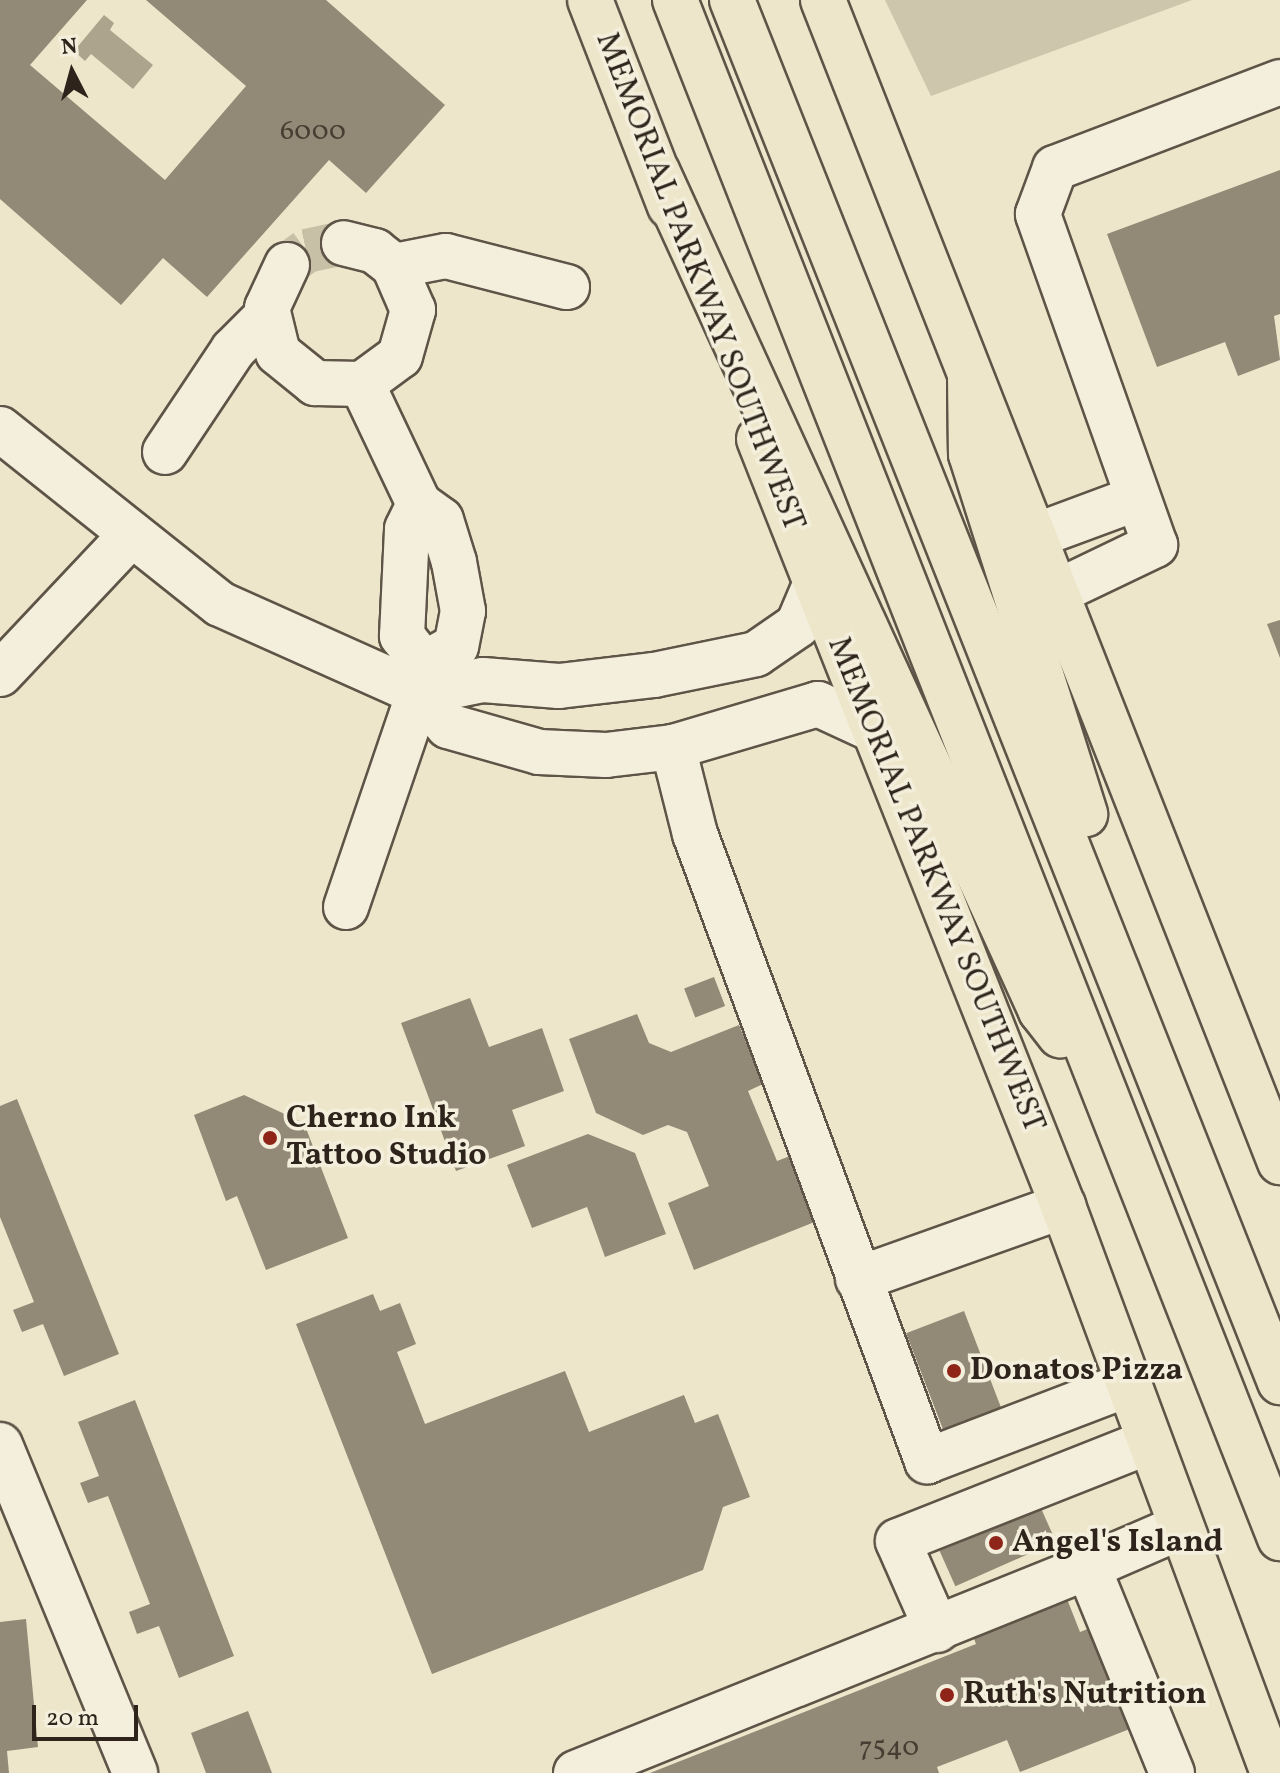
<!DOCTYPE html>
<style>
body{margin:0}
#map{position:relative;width:1280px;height:1773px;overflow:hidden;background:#eee6ca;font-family:Vollkorn,serif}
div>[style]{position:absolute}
.green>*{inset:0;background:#cdc5ac}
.water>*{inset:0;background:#ada48e}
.building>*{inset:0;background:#928976;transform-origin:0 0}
.minor-tunnel>*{height:44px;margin-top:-22px;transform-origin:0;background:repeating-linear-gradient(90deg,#c8bfa7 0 44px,transparent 0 66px)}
.roads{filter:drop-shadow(2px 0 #5e5447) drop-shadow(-2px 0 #5e5447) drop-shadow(0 2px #5e5447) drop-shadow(0 -2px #5e5447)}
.minor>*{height:44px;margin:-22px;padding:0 22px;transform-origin:22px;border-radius:22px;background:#f4efdd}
.major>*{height:44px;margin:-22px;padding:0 22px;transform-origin:22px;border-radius:22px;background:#eee6ca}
.highway>*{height:44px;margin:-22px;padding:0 22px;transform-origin:22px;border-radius:22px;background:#eee6ca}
.dots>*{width:22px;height:22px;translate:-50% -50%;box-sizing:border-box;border:4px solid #f4efdd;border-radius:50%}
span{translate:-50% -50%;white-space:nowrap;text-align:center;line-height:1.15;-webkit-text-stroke:7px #f4efdd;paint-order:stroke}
.number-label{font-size:28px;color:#473d32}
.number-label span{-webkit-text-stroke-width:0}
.street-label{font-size:32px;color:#2e241b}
.poi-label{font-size:32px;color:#2e241b;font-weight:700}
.left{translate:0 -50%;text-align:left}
.north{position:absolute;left:32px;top:32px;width:80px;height:80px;-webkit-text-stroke:6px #f4efdd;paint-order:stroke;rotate:354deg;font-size:22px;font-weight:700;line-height:32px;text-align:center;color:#2e241b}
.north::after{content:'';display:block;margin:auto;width:28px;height:36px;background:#2e241b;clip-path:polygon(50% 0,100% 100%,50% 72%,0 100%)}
.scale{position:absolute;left:32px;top:1705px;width:106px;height:36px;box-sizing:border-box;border:4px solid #2e241b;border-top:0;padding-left:10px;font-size:24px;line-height:28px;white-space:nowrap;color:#2e241b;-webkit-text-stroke:6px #f4efdd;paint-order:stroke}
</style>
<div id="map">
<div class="green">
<i style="clip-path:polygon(885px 0,1192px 0,931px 96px)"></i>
</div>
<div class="water">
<i style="clip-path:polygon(104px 15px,114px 23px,110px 30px,153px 65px,133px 89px,91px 54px,85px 61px,74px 51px)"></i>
</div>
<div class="building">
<i style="clip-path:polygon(0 0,87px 0,30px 65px,165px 180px,246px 86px,146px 0,326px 0,445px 105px,366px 193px,329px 160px,207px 297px,163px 258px,121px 305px,0 199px)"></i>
<i style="clip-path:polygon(1280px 170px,1280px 314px,1274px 316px,1280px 360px,1238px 376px,1225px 342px,1157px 367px,1107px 234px)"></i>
<i style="clip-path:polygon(1280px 620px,1280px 658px,1267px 624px)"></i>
<i style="left:714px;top:977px;width:31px;height:32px;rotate:69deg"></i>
<i style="clip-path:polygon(470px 998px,489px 1047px,542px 1028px,564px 1091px,512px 1110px,525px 1146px,456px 1171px,401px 1023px)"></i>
<i style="clip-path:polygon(637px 1014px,649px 1043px,671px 1052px,739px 1025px,763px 1084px,748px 1091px,777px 1161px,790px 1156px,817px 1221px,694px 1270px,668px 1203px,709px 1186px,687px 1132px,668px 1125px,643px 1135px,596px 1113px,569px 1039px)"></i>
<i style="clip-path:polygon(244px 1095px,304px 1123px,348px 1238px,266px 1270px,237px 1196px,226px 1201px,194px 1115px)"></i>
<i style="clip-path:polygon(17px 1099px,119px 1354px,64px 1376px,43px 1324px,22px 1332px,13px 1310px,34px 1302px,0 1217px,0 1106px)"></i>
<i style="clip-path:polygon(588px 1134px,635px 1153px,666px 1234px,605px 1257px,587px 1207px,532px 1228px,507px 1165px)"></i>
<i style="clip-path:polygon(373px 1294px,380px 1311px,400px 1303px,416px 1344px,397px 1352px,425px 1424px,565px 1371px,589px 1432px,684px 1395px,695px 1423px,718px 1414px,750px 1497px,723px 1507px,703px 1570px,432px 1674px,296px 1324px)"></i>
<i style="left:964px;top:1311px;width:103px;height:62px;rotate:69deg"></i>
<i style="clip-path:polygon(135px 1400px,234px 1656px,179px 1678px,159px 1626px,137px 1634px,129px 1612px,150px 1604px,108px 1496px,88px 1503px,80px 1483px,99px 1476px,78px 1422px)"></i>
<i style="left:1040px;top:1506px;width:39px;height:110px;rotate:66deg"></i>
<i style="clip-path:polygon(1067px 1599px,1080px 1632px,1105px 1622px,1145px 1723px,1020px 1772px,1007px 1740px,937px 1767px,939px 1773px,650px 1773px,976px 1644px,973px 1636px)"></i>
<i style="clip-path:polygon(26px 1619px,38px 1747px,7px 1751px,9px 1773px,0 1773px,0 1622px)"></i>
<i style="clip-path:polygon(248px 1711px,272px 1773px,206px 1773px,191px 1733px)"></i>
</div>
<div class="minor-tunnel">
<i style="left:287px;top:265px;width:24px;rotate:-36deg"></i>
<i style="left:306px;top:251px;width:39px;rotate:-12deg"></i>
</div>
<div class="roads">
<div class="minor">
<i style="left:287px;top:265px;width:47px;rotate:114.9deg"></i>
<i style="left:267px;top:308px;width:46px;rotate:76.3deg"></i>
<i style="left:278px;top:353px;width:48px;rotate:39deg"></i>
<i style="left:315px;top:383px;width:47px;rotate:1.2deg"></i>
<i style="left:362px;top:384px;width:47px;rotate:-36.4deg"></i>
<i style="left:400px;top:356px;width:48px;rotate:-74.2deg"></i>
<i style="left:413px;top:310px;width:48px;rotate:-113.4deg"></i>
<i style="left:394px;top:266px;width:24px;rotate:-142deg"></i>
<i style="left:375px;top:251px;width:32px;rotate:-166deg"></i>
<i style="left:394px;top:266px;width:53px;rotate:-10.9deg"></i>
<i style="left:446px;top:256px;width:125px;rotate:14.4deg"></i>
<i style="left:362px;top:384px;width:133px;rotate:64.6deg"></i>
<i style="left:419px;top:504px;width:27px;rotate:36deg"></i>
<i style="left:441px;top:520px;width:44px;rotate:72.8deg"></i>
<i style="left:454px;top:562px;width:50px;rotate:79.6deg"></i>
<i style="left:463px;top:611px;width:36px;rotate:101deg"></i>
<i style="left:456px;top:646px;width:37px;rotate:151deg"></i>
<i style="left:0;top:429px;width:281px;rotate:38.5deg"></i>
<i style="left:220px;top:604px;width:218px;rotate:24.1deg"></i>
<i style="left:419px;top:693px;width:44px;rotate:48.7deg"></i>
<i style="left:448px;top:726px;width:95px;rotate:15.9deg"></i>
<i style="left:539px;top:752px;width:67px;rotate:2.6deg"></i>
<i style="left:606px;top:755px;width:67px;rotate:-6.8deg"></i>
<i style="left:673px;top:747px;width:151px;rotate:-16.5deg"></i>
<i style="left:818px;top:704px;width:62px;rotate:24.9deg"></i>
<i style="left:165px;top:452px;width:123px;rotate:-56.3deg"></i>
<i style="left:233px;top:350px;width:49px;rotate:-45deg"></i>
<i style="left:1035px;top:536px;width:109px;rotate:-20.4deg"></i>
<i style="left:1057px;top:592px;width:109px;rotate:-25.6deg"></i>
<i style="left:1155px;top:545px;width:351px;rotate:-109.5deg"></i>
<i style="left:1038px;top:214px;width:49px;rotate:-69.7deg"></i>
<i style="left:1055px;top:168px;width:241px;rotate:-20.9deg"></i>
<i style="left:0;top:674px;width:192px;rotate:-46.7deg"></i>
<i style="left:419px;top:693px;width:65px;rotate:-11.5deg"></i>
<i style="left:483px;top:680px;width:76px;rotate:4.5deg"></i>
<i style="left:559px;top:686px;width:96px;rotate:-6.6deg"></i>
<i style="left:654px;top:675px;width:104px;rotate:-11.6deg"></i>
<i style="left:756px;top:654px;width:51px;rotate:-34.6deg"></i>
<i style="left:798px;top:625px;width:43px;rotate:-67deg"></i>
<i style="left:673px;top:747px;width:90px;rotate:75.8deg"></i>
<i style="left:695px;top:834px;width:669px;rotate:69.69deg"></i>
<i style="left:927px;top:1461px;width:213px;rotate:-20.9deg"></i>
<i style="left:346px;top:907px;width:226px;rotate:-71.2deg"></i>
<i style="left:419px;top:693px;width:29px;rotate:-80deg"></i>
<i style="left:424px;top:664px;width:36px;rotate:-128deg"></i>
<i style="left:402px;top:636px;width:107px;rotate:-87.3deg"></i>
<i style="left:407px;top:529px;width:28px;rotate:-64deg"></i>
<i style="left:858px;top:1279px;width:218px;rotate:-19.6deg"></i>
<i style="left:0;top:1445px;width:355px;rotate:67.6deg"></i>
<i style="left:937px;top:1630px;width:97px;rotate:-113.7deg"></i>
<i style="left:898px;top:1541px;width:267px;rotate:-21.6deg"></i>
<i style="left:576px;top:1773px;width:552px;rotate:-21.92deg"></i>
<i style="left:1172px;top:1773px;width:222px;rotate:-112.2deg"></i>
<i style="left:1088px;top:1567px;width:98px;rotate:-23.4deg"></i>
</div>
<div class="major">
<i style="left:590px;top:0;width:221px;rotate:68.8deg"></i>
<i style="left:823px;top:0;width:1249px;rotate:68.53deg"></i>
<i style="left:759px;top:439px;width:825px;rotate:68.38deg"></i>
<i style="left:1063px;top:1206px;width:605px;rotate:69.68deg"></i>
</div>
<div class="highway">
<i style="left:675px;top:0;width:1653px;rotate:68.53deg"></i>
<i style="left:732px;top:0;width:1487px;rotate:68.37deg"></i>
<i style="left:657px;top:171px;width:924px;rotate:65.43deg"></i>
<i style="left:1041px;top:1011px;width:31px;rotate:52deg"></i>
<i style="left:970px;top:376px;width:78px;rotate:89.3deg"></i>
<i style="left:971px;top:454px;width:378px;rotate:72.4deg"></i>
</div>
</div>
<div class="dots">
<i style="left:270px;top:1138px;background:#8f2418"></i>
<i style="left:954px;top:1371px;background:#8f2418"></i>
<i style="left:996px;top:1543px;background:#8f2418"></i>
<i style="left:947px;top:1695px;background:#8f2418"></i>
</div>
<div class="number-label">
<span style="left:313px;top:132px">6000</span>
<span style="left:889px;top:1748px">7540</span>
</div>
<div class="street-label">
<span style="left:699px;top:282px;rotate:69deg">MEMORIAL PARKWAY SOUTHWEST</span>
<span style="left:935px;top:885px;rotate:68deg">MEMORIAL PARKWAY SOUTHWEST</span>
</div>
<div class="poi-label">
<span class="left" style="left:286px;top:1138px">Cherno Ink<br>Tattoo Studio</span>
<span class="left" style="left:970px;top:1371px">Donatos Pizza</span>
<span class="left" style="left:1012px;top:1543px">Angel's Island</span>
<span class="left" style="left:963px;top:1695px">Ruth's Nutrition</span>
</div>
<div class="north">N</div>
<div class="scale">20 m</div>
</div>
